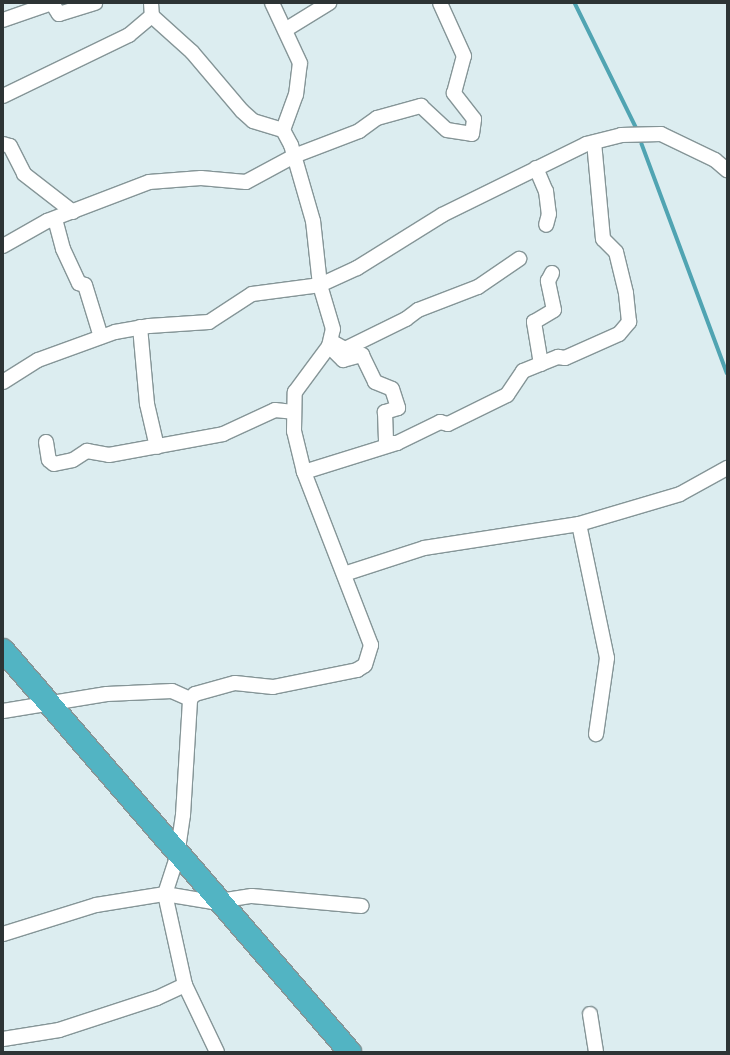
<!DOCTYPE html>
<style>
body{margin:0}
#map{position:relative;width:730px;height:1055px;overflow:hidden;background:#dcedf0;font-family:"PT Sans",sans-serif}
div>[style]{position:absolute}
.stream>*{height:3.5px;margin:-1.75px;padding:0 1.75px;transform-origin:1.75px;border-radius:1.75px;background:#50a4b2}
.roads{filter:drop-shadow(1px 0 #859597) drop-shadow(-1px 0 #859597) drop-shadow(0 1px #859597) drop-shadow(0 -1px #859597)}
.minor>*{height:14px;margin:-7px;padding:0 7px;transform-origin:7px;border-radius:7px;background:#fff}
.trunk>*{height:22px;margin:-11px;padding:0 11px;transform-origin:11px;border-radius:11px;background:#52b4c3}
span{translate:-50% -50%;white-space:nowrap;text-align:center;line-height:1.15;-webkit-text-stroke:4px #dcedf0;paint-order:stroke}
.frame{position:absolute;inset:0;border:4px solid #2d3435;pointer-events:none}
</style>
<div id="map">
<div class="stream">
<i style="left:575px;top:3px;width:138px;rotate:63.8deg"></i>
<i style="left:642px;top:144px;width:244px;rotate:69.6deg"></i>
</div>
<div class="roads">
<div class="minor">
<i style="left:52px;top:3px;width:13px;rotate:58deg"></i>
<i style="left:59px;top:14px;width:38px;rotate:-17deg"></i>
<i style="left:151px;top:3px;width:13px;rotate:86deg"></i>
<i style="left:152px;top:16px;width:54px;rotate:42deg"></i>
<i style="left:192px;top:52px;width:77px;rotate:49.7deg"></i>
<i style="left:242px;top:111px;width:15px;rotate:42deg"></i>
<i style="left:253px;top:121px;width:31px;rotate:17deg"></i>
<i style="left:3px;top:20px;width:52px;rotate:-19.1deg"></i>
<i style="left:285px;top:30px;width:52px;rotate:-31.5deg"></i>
<i style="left:3px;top:96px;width:140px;rotate:-25.8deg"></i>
<i style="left:129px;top:35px;width:30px;rotate:-40deg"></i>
<i style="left:3px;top:144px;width:7px;rotate:16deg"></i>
<i style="left:10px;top:146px;width:31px;rotate:63deg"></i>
<i style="left:24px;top:174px;width:62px;rotate:37.8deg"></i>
<i style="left:536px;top:168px;width:25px;rotate:67deg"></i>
<i style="left:546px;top:191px;width:23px;rotate:83deg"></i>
<i style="left:549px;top:214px;width:11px;rotate:105deg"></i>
<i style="left:55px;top:219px;width:31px;rotate:75deg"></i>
<i style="left:63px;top:249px;width:38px;rotate:65deg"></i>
<i style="left:79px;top:283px;width:6px;rotate:18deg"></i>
<i style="left:85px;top:285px;width:54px;rotate:72.9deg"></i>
<i style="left:3px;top:246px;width:51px;rotate:-29.6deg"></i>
<i style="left:47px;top:221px;width:109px;rotate:-20.9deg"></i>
<i style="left:149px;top:182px;width:52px;rotate:-4.4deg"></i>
<i style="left:201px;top:178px;width:45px;rotate:5.1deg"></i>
<i style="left:246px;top:182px;width:55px;rotate:-28.4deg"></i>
<i style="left:294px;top:156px;width:70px;rotate:-21deg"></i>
<i style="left:359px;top:131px;width:22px;rotate:-36deg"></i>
<i style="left:377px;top:118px;width:46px;rotate:-15.3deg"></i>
<i style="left:421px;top:106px;width:35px;rotate:43deg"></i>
<i style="left:447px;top:130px;width:25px;rotate:9deg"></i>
<i style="left:472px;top:134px;width:15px;rotate:-82deg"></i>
<i style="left:474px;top:119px;width:33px;rotate:-128deg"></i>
<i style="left:454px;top:93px;width:38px;rotate:-75deg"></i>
<i style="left:464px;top:56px;width:58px;rotate:-114.4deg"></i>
<i style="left:140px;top:327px;width:77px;rotate:84.8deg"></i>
<i style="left:147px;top:404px;width:44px;rotate:76.9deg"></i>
<i style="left:329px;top:346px;width:20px;rotate:45deg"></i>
<i style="left:343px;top:360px;width:20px;rotate:-15deg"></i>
<i style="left:362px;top:355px;width:30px;rotate:64deg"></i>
<i style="left:375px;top:382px;width:18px;rotate:22deg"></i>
<i style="left:392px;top:389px;width:20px;rotate:72deg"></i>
<i style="left:398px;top:408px;width:14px;rotate:163deg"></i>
<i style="left:385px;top:412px;width:31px;rotate:88deg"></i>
<i style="left:386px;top:443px;width:11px"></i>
<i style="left:397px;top:443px;width:48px;rotate:-26deg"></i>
<i style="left:440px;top:422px;width:8px;rotate:14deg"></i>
<i style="left:448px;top:424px;width:66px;rotate:-26.2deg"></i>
<i style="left:507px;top:395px;width:29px;rotate:-56deg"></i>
<i style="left:523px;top:371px;width:38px;rotate:-22deg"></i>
<i style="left:558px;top:357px;width:7px;rotate:8deg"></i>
<i style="left:565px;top:358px;width:59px;rotate:-24deg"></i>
<i style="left:619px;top:334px;width:16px;rotate:-50deg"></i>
<i style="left:629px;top:322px;width:29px;rotate:-96deg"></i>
<i style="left:626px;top:293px;width:42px;rotate:-103.7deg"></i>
<i style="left:616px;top:252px;width:18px;rotate:-135deg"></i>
<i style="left:603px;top:239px;width:97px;rotate:-95.3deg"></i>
<i style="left:329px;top:346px;width:7px;rotate:-16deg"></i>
<i style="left:336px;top:344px;width:10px;rotate:29deg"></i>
<i style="left:345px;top:349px;width:68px;rotate:-26.2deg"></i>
<i style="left:406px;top:319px;width:15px;rotate:-37deg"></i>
<i style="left:418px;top:310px;width:64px;rotate:-21deg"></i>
<i style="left:478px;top:287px;width:50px;rotate:-34.3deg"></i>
<i style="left:541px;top:364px;width:43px;rotate:-99.5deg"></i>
<i style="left:534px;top:322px;width:23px;rotate:-31deg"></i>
<i style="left:554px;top:310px;width:30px;rotate:-102deg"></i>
<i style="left:548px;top:281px;width:9px;rotate:-63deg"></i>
<i style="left:3px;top:382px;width:41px;rotate:-32.2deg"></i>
<i style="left:38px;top:360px;width:82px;rotate:-20deg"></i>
<i style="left:115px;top:332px;width:35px;rotate:-10deg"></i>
<i style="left:149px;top:326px;width:60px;rotate:-3.8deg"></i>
<i style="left:209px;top:322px;width:51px;rotate:-33.1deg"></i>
<i style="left:252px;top:294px;width:69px;rotate:-7.5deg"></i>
<i style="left:320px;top:285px;width:41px;rotate:-24.7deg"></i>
<i style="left:357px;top:268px;width:100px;rotate:-31.9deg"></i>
<i style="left:442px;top:215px;width:161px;rotate:-26.2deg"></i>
<i style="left:586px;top:144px;width:36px;rotate:-14deg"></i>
<i style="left:621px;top:135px;width:40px;rotate:-1.4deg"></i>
<i style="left:661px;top:134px;width:60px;rotate:25.7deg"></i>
<i style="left:715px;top:160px;width:16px;rotate:40deg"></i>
<i style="left:46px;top:442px;width:18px;rotate:81deg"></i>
<i style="left:49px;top:460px;width:6px;rotate:39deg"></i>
<i style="left:54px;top:464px;width:19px;rotate:-12deg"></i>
<i style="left:73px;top:460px;width:17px;rotate:-33deg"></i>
<i style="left:87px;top:451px;width:22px;rotate:10deg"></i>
<i style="left:109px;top:455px;width:116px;rotate:-10.4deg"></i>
<i style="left:223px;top:434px;width:57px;rotate:-24.8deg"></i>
<i style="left:275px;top:410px;width:18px;rotate:6deg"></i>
<i style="left:304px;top:472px;width:97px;rotate:-17.3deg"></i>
<i style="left:579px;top:524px;width:137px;rotate:78.2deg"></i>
<i style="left:607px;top:658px;width:77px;rotate:98.2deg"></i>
<i style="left:344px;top:574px;width:84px;rotate:-18deg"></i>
<i style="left:424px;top:548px;width:157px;rotate:-8.8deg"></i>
<i style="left:579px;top:524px;width:105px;rotate:-16.5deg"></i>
<i style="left:680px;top:494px;width:54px;rotate:-29deg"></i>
<i style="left:3px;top:711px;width:105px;rotate:-9.3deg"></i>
<i style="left:107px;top:694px;width:65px;rotate:-2.6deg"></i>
<i style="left:172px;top:691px;width:20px;rotate:24deg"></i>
<i style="left:3px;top:934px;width:97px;rotate:-17.3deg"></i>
<i style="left:96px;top:905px;width:70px;rotate:-9.1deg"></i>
<i style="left:165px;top:894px;width:49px;rotate:9.5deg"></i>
<i style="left:213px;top:902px;width:39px;rotate:-9deg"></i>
<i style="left:252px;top:896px;width:110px;rotate:5.2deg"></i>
<i style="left:590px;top:1014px;width:38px;rotate:81deg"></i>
<i style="left:3px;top:1039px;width:57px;rotate:-9.1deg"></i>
<i style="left:59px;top:1030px;width:103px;rotate:-18.1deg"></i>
<i style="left:157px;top:998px;width:31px;rotate:-25deg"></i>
<i style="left:217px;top:1052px;width:74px;rotate:-115.5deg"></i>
<i style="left:185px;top:985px;width:93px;rotate:-102.4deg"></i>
<i style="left:165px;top:894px;width:40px;rotate:-72deg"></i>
<i style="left:177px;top:856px;width:41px;rotate:-81.7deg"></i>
<i style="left:183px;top:815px;width:116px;rotate:-86.5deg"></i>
<i style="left:190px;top:699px;width:7px;rotate:-45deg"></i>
<i style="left:195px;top:694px;width:41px;rotate:-15.4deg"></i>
<i style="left:235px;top:683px;width:38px;rotate:6deg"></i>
<i style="left:273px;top:687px;width:86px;rotate:-11.4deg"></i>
<i style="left:357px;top:670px;width:9px;rotate:-32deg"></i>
<i style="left:365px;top:665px;width:21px;rotate:-73deg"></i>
<i style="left:371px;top:645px;width:186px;rotate:-111.2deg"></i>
<i style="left:304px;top:472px;width:42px;rotate:-103.7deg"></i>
<i style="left:294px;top:431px;width:39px;rotate:-89deg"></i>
<i style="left:295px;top:392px;width:57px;rotate:-53.5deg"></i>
<i style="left:329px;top:346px;width:17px;rotate:-77deg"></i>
<i style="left:333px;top:329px;width:46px;rotate:-106.5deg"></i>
<i style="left:320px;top:285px;width:64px;rotate:-96.2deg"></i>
<i style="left:313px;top:221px;width:79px;rotate:-106.1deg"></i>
<i style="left:291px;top:145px;width:17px;rotate:-118deg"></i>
<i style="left:283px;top:130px;width:37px;rotate:-70deg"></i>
<i style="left:296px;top:95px;width:32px;rotate:-83deg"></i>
<i style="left:300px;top:63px;width:66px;rotate:-115deg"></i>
</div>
<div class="trunk">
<i style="left:3px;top:650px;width:531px;rotate:49.2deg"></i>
</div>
</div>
<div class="frame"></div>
</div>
